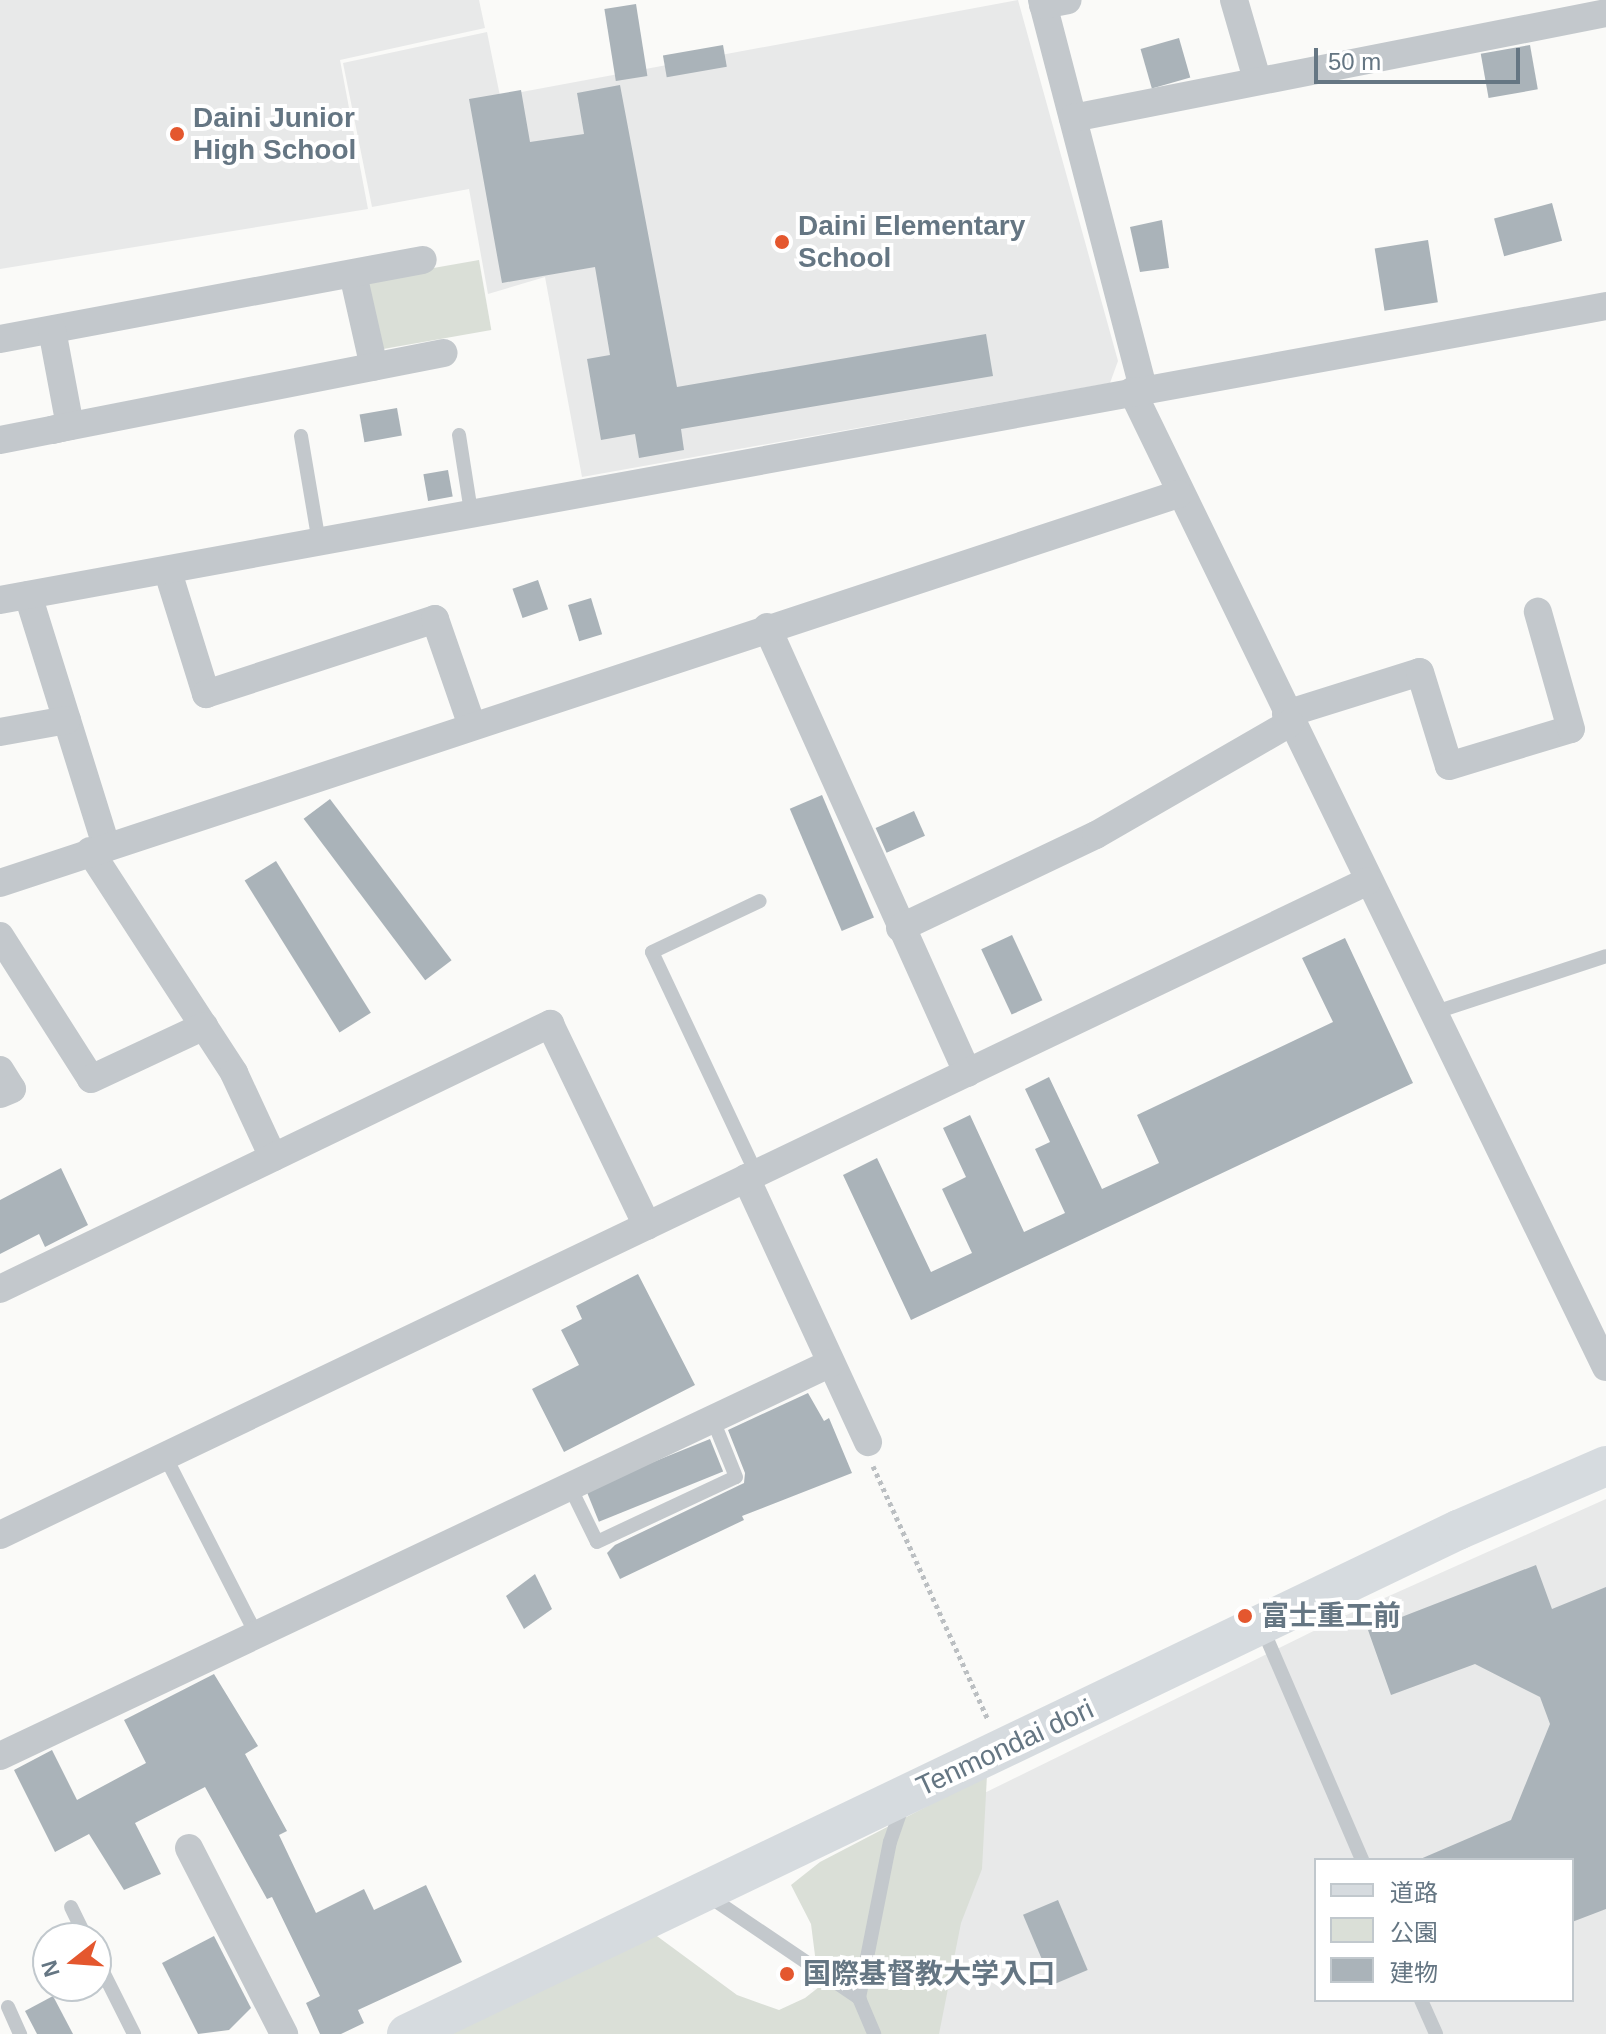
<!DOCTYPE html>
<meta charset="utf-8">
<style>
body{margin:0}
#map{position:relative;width:1606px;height:2034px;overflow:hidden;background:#fafaf8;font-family:Helvetica,"Noto Sans JP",sans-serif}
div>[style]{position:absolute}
.built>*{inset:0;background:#e8e9e9}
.green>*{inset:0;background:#dadfd7;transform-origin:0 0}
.building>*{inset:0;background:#aab3b9;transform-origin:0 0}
.path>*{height:5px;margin-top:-2.5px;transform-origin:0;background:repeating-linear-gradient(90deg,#bbbfc2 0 4px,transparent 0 8px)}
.service>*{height:14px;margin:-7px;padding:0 7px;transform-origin:7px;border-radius:7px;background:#c3c8cc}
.minor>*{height:28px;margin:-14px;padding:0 14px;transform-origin:14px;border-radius:14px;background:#c3c8cc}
.secondary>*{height:40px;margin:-20px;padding:0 20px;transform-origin:20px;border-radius:20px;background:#d6dbdf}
.dots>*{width:22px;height:22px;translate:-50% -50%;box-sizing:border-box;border:4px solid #fff;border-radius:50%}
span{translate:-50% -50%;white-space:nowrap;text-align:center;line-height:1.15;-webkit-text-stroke:8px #fff;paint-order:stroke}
.poi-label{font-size:28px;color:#657683;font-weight:700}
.left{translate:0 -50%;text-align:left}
.street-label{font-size:28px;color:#657683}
.legend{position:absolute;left:1314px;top:1858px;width:260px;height:144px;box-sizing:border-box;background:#fff;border:2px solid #c1c8cd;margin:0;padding:10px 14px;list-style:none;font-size:24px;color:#657683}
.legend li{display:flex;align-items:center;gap:16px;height:40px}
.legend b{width:40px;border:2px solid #c1c8cd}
.north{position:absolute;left:32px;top:1922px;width:80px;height:80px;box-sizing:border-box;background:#fff;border:2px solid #c1c8cd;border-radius:50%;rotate:253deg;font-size:22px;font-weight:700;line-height:32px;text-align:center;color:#657683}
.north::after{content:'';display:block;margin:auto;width:28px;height:36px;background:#e4572e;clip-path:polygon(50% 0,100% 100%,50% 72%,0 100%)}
.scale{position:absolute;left:1314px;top:48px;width:206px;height:36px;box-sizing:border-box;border:4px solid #657683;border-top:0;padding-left:10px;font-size:24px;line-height:28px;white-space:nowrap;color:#657683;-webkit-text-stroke:6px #fff;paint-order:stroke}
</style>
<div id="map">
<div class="built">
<i style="clip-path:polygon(0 0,479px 0,485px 28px,340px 60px,368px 209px,0 269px)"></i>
<i style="clip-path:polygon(1018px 0,1118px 361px,1110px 383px,582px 477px,545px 277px,488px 294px,469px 189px,372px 207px,343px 63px,487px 32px,500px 96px)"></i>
<i style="clip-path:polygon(evenodd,1606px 1499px,1606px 2034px,922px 2034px,895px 1837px,1342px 1617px,1606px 1499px,1316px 1860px,1572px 1860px,1572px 2000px,1316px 2000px,1316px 1860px)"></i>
</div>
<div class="green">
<i style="left:479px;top:260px;width:71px;height:114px;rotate:80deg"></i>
<i style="clip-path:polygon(987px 1775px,982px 1869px,961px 1923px,939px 2034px,441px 2034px,646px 1928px,737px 1995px,779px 2010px,805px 1998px,819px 1987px,811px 1924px,791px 1885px,820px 1862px)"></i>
</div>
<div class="building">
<i style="left:636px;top:4px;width:73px;height:32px;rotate:81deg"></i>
<i style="left:1179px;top:38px;width:41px;height:40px;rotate:74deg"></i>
<i style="left:723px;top:45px;width:22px;height:61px;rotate:80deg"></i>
<i style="left:1530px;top:45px;width:45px;height:50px;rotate:80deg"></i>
<i style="clip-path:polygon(620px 85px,677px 387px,986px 334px,993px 376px,681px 429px,684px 450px,639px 458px,635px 434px,601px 440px,587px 359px,610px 355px,595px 267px,502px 283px,469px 99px,521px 90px,530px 142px,584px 134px,577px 93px)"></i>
<i style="left:1552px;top:203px;width:39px;height:60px;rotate:75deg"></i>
<i style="clip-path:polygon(1162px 220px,1169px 268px,1140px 272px,1130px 227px)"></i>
<i style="left:1428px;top:240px;width:63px;height:54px;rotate:81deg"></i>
<i style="left:397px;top:408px;width:28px;height:38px;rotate:80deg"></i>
<i style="left:448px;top:470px;width:27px;height:25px;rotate:80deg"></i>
<i style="left:538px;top:580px;width:31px;height:27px;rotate:71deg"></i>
<i style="left:591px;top:598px;width:38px;height:24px;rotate:73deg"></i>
<i style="left:822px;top:795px;width:133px;height:35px;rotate:67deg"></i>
<i style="left:330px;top:799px;width:202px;height:33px;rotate:53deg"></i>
<i style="left:914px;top:811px;width:27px;height:42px;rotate:66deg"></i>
<i style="left:276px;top:861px;width:179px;height:37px;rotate:58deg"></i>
<i style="left:1012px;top:935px;width:72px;height:34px;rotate:65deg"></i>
<i style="clip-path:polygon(1345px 938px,1413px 1083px,911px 1320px,843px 1175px,877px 1158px,931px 1272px,972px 1253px,942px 1189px,966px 1177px,943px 1128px,970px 1115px,1024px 1232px,1065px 1213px,1035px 1149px,1050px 1142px,1025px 1089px,1049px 1077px,1102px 1189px,1159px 1163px,1137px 1115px,1333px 1022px,1302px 958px)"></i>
<i style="clip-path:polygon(61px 1168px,88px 1225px,45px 1247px,39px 1234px,0 1254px,0 1200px)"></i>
<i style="clip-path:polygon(638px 1274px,695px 1385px,564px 1452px,532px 1389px,579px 1365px,561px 1330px,582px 1319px,576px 1306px)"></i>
<i style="clip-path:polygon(808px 1393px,824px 1421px,829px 1418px,852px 1473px,742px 1516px,744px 1520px,620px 1579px,607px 1553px,615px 1545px,744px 1483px,745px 1473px,728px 1430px)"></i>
<i style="left:710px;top:1439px;width:35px;height:134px;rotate:68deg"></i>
<i style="clip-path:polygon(1536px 1565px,1552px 1609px,1606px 1587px,1606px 1909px,1572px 1922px,1572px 1860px,1418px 1860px,1511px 1820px,1550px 1724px,1540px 1697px,1475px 1664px,1391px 1695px,1368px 1630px)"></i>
<i style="clip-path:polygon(535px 1574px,552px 1609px,524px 1629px,506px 1596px)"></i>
<i style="clip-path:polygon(214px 1674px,258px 1746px,245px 1754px,287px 1831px,279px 1835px,316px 1913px,364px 1889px,374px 1910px,426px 1885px,462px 1962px,358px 2010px,364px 2023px,341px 2034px,320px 2034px,306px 2003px,320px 1996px,272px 1897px,267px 1899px,205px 1787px,135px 1823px,161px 1874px,124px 1890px,89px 1834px,55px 1852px,14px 1770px,52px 1750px,77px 1800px,146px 1763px,124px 1720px)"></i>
<i style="left:1058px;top:1900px;width:76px;height:38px;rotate:67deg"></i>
<i style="clip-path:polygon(214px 1936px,251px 2008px,229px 2030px,198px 2034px,162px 1963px)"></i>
<i style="clip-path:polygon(53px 1996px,73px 2034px,37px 2034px,25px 2011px)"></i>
</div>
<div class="path">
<i style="left:873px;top:1466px;width:278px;rotate:65.6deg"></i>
</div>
<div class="service">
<i style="left:459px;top:435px;width:78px;rotate:81.1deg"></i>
<i style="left:301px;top:436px;width:108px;rotate:80.4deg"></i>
<i style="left:1433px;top:1013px;width:182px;rotate:-18.2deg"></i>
<i style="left:756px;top:1173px;width:244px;rotate:-115.2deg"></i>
<i style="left:652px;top:952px;width:119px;rotate:-25.3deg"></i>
<i style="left:165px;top:1456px;width:200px;rotate:62.9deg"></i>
<i style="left:570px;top:1487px;width:61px;rotate:63.9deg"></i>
<i style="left:597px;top:1542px;width:153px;rotate:-25.1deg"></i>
<i style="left:736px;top:1477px;width:61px;rotate:-112deg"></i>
<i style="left:1261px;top:1625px;width:256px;rotate:66.7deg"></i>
<i style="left:707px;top:1895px;width:184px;rotate:34.1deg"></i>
<i style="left:859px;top:1998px;width:39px;rotate:67deg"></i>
<i style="left:71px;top:1907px;width:34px;rotate:64deg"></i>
<i style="left:96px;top:1958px;width:85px;rotate:63.4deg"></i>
<i style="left:859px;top:1998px;width:159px;rotate:-78.8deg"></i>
<i style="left:890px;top:1842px;width:39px;rotate:-71deg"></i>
<i style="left:1421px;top:2000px;width:37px;rotate:66deg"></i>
<i style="left:8px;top:2007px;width:30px;rotate:66deg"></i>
</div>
<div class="minor">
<i style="left:1042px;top:0;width:402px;rotate:75.4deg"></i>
<i style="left:1234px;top:0;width:82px;rotate:73.8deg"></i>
<i style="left:1043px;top:5px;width:25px;rotate:-11deg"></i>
<i style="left:1073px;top:118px;width:543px;rotate:-11.14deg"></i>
<i style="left:353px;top:274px;width:95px;rotate:77.3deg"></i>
<i style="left:0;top:339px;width:430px;rotate:-10.6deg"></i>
<i style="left:1132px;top:391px;width:1085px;rotate:64.1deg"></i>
<i style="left:52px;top:430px;width:18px;rotate:-13deg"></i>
<i style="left:70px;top:426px;width:98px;rotate:-100.6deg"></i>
<i style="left:0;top:440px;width:452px;rotate:-11.1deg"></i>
<i style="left:168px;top:572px;width:128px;rotate:72.7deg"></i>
<i style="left:206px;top:694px;width:241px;rotate:-18.1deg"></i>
<i style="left:435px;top:619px;width:110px;rotate:70.9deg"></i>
<i style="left:28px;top:595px;width:262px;rotate:72.7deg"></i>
<i style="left:0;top:600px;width:1633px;rotate:-10.37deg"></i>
<i style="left:767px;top:627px;width:489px;rotate:65.8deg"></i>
<i style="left:1286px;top:714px;width:140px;rotate:-17.4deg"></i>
<i style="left:1420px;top:672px;width:98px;rotate:72.9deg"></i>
<i style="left:1449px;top:766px;width:127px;rotate:-16.9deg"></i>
<i style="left:1571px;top:729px;width:122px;rotate:-105.8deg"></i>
<i style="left:0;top:732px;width:68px;rotate:-10.2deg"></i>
<i style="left:90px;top:851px;width:265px;rotate:57deg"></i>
<i style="left:234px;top:1073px;width:93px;rotate:65.1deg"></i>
<i style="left:0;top:883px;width:1241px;rotate:-18.27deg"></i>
<i style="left:900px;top:928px;width:217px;rotate:-25.4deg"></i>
<i style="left:1096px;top:835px;width:224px;rotate:-30deg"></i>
<i style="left:0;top:936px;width:169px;rotate:57.5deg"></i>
<i style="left:91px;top:1079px;width:125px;rotate:-25.1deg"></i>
<i style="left:0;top:1070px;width:22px;rotate:58deg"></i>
<i style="left:12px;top:1089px;width:13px;rotate:157deg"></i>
<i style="left:746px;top:1178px;width:291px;rotate:65.2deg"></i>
<i style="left:0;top:1289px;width:611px;rotate:-25.73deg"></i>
<i style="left:550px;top:1024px;width:224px;rotate:64.3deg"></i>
<i style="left:0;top:1535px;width:1516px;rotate:-25.55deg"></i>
<i style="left:0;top:1756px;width:919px;rotate:-25.31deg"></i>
<i style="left:189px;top:1848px;width:209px;rotate:62.9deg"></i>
</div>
<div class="secondary">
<i style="left:407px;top:2034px;width:1166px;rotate:-25.62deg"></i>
<i style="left:1458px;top:1530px;width:161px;rotate:-23.4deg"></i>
</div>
<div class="dots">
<i style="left:177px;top:134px;background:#e4572e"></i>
<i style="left:782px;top:242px;background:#e4572e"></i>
<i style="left:1245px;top:1616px;background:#e4572e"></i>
<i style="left:787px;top:1974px;background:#e4572e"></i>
</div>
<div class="poi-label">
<span class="left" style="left:193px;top:134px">Daini Junior<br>High School</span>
<span class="left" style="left:798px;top:242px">Daini Elementary<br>School</span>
<span class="left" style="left:1261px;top:1616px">富士重工前</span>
<span class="left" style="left:803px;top:1974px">国際基督教大学入口</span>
</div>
<div class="street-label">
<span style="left:1005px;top:1748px;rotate:-25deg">Tenmondai dori</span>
</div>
<ul class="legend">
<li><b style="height:10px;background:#d6dbdf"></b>道路</li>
<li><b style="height:22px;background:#dadfd7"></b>公園</li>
<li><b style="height:22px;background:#aab3b9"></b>建物</li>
</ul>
<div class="north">N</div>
<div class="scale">50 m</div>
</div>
